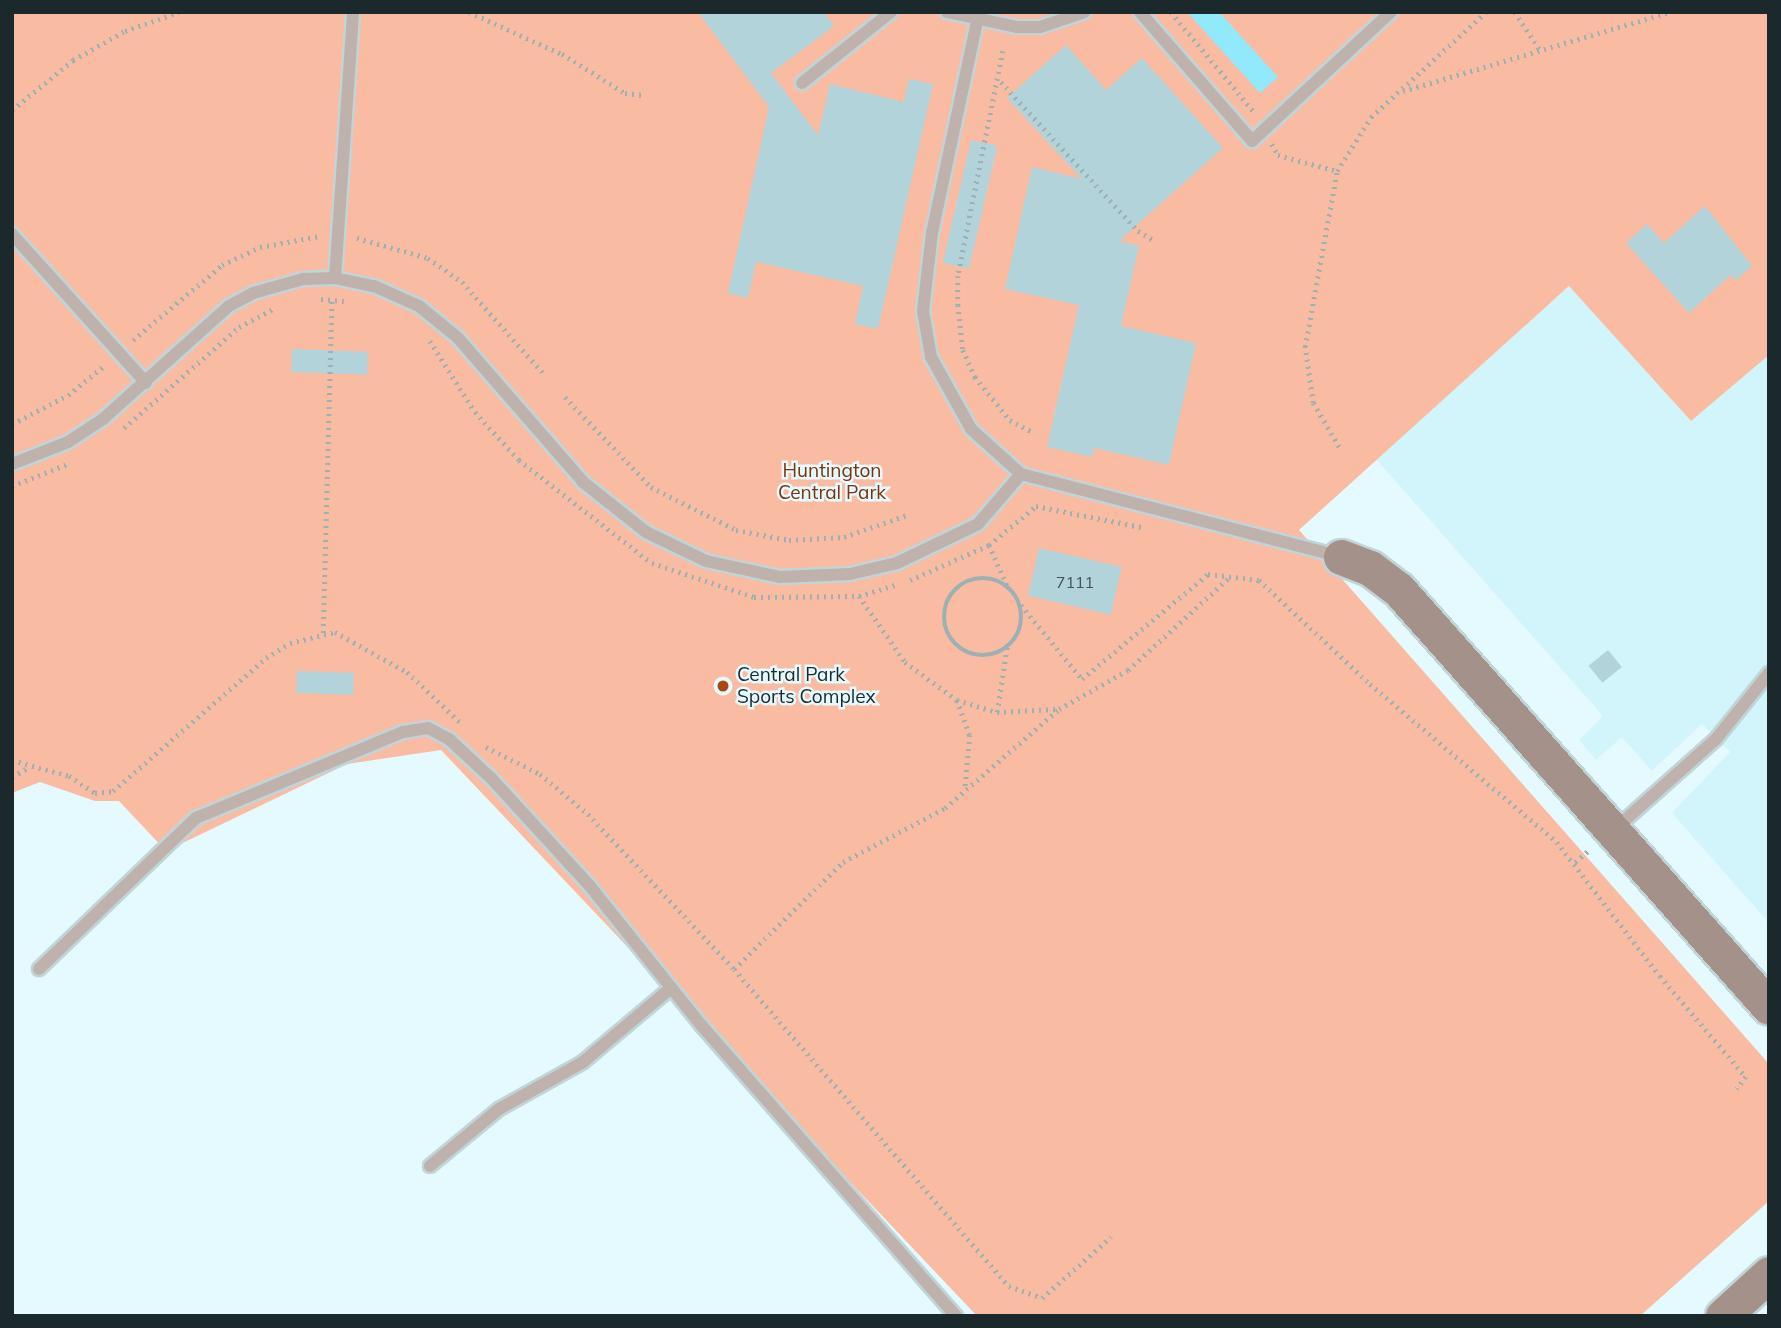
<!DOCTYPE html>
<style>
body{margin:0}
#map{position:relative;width:1781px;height:1328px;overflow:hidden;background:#e5fafe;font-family:Mulish,sans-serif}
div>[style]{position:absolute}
.built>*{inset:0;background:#d2f5fc}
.green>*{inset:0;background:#f9bca2}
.water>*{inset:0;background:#90eafb}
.building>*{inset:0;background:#b2d3da;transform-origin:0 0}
.path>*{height:4.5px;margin-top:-2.25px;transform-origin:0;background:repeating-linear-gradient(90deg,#9eb0b3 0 2px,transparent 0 7px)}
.path>.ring{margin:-2.25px;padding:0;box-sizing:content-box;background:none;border:4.5px solid #9eb0b3;border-radius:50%}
.roads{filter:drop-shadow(2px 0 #c1d4d8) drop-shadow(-2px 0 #c1d4d8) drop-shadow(0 2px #c1d4d8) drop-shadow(0 -2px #c1d4d8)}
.lane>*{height:12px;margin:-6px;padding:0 6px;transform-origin:6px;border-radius:6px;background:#bfb2ac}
.secondary>*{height:35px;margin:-17.5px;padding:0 17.5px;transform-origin:17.5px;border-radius:17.5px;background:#a49189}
.dots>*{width:19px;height:19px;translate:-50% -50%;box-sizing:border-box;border:4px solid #e5fafe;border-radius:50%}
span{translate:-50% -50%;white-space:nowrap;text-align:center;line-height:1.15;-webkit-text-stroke:5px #e5fafe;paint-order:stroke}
.number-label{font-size:16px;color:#425458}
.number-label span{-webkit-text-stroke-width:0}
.park-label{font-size:19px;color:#7c320a}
.poi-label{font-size:19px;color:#1c292c}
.left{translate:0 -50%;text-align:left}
.frame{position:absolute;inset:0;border:14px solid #1c292c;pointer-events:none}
</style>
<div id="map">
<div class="built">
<i style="clip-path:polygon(1570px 286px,1691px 421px,1769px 355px,1769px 923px,1672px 813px,1730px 752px,1702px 724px,1652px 771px,1622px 737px,1596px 760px,1579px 740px,1603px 716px,1375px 458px)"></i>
</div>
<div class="green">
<i style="clip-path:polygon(12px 12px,1769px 12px,1769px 355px,1691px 421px,1569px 286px,1299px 530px,1769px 1064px,1769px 1201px,1640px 1316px,977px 1316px,441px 750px,347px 764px,166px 851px,119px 801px,95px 801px,40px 782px,12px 793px)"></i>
</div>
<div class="water">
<i style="clip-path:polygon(1187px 12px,1219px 12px,1278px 77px,1260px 93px)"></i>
</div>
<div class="building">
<i style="clip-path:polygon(698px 12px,824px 12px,834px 26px,771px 73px,818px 135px,830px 84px,904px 102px,909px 79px,933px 84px,878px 329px,855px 324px,863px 286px,756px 262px,748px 298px,728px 293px,769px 107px)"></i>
<i style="clip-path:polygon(1066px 45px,1106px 90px,1142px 58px,1223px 148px,1119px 241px,1139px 246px,1121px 326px,1196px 343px,1169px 465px,1094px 448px,1092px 457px,1047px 447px,1079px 305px,1005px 289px,1032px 167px,1082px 179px,1007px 98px)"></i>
<i style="left:971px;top:140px;width:27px;height:126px;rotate:13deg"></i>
<i style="clip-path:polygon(1705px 206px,1752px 266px,1736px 280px,1731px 275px,1689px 313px,1626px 243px,1647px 224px,1664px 243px)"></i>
<i style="left:292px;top:349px;width:76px;height:23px;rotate:2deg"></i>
<i style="left:1039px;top:548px;width:85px;height:49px;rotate:13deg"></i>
<i style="left:1608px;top:650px;width:22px;height:25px;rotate:51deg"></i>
<i style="left:297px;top:671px;width:57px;height:22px;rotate:2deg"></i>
</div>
<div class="path">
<i style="left:469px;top:12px;width:102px;rotate:24.3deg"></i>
<i style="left:562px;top:54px;width:74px;rotate:31.8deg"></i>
<i style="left:625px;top:93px;width:17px;rotate:7deg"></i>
<i style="left:1171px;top:12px;width:130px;rotate:50.3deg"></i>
<i style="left:1515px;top:12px;width:45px;rotate:56.7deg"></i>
<i style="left:1003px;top:51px;width:229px;rotate:101.3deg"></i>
<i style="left:958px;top:276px;width:29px;rotate:90deg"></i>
<i style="left:958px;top:305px;width:45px;rotate:83.7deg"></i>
<i style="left:963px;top:350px;width:30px;rotate:66deg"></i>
<i style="left:975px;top:377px;width:55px;rotate:50.9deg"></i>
<i style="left:1010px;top:420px;width:26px;rotate:28deg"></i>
<i style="left:1001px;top:82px;width:202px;rotate:47.4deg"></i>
<i style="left:1138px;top:231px;width:20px;rotate:30deg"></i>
<i style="left:1403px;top:91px;width:278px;rotate:-16.5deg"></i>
<i style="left:12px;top:110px;width:79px;rotate:-39.3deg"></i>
<i style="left:73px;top:60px;width:60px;rotate:-29.1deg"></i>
<i style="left:125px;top:31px;width:57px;rotate:-19.4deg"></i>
<i style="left:1272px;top:144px;width:13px;rotate:61deg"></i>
<i style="left:1278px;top:155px;width:61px;rotate:15.2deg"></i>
<i style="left:357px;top:238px;width:74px;rotate:15.7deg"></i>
<i style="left:428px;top:258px;width:42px;rotate:35.2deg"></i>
<i style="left:462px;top:282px;width:122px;rotate:48.3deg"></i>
<i style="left:321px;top:299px;width:23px;rotate:5deg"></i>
<i style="left:133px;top:340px;width:116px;rotate:-40.1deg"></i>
<i style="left:222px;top:265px;width:42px;rotate:-25.3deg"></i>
<i style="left:260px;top:247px;width:61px;rotate:-10.4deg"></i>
<i style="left:430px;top:341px;width:84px;rotate:57.6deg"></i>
<i style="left:475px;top:412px;width:65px;rotate:47.5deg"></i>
<i style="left:519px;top:460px;width:168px;rotate:37.8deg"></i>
<i style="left:652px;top:563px;width:108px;rotate:18.4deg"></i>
<i style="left:754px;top:597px;width:105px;rotate:-0.5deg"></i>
<i style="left:859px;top:596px;width:38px;rotate:-17deg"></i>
<i style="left:565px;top:397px;width:124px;rotate:46.3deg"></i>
<i style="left:651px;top:487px;width:95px;rotate:26.8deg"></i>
<i style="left:736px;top:530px;width:54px;rotate:10.7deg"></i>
<i style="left:789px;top:540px;width:55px;rotate:-3.1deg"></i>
<i style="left:844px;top:537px;width:67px;rotate:-19.2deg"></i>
<i style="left:12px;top:424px;width:63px;rotate:-27.4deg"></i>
<i style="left:68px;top:395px;width:48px;rotate:-39deg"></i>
<i style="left:124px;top:428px;width:153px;rotate:-41.3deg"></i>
<i style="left:239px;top:327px;width:41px;rotate:-27.8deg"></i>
<i style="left:1339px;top:447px;width:51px;rotate:-120.6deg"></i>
<i style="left:1313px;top:403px;width:57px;rotate:-98.1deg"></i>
<i style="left:1305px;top:347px;width:179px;rotate:-79.7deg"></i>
<i style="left:1337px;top:171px;width:64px;rotate:-57.8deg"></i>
<i style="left:1371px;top:117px;width:156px;rotate:-42.4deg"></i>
<i style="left:12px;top:486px;width:62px;rotate:-21.6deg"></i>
<i style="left:989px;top:545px;width:44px;rotate:65.8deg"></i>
<i class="ring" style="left:944px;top:578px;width:73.5px;height:73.5px"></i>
<i style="left:910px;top:580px;width:86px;rotate:-23.9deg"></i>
<i style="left:989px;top:545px;width:61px;rotate:-39.7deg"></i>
<i style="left:1036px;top:506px;width:112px;rotate:11.3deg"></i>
<i style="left:859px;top:596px;width:80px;rotate:55.1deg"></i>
<i style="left:905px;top:662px;width:64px;rotate:36.2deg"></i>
<i style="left:957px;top:700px;width:42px;rotate:16.7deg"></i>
<i style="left:997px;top:712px;width:60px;rotate:-2.9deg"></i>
<i style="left:1021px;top:605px;width:96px;rotate:50.5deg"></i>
<i style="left:1082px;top:679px;width:164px;rotate:-39.8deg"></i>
<i style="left:1208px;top:574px;width:51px;rotate:6.7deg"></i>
<i style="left:1259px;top:580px;width:152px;rotate:43.1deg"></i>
<i style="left:1370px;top:684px;width:245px;rotate:40.2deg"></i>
<i style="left:1557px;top:842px;width:169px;rotate:52.5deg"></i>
<i style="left:1660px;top:976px;width:133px;rotate:49.6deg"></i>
<i style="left:1746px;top:1077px;width:15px;rotate:127deg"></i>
<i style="left:323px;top:633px;width:333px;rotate:-88.5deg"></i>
<i style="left:957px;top:700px;width:37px;rotate:70deg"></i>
<i style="left:970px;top:735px;width:55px;rotate:95.2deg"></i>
<i style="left:997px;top:712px;width:66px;rotate:-81.3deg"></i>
<i style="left:486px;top:747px;width:60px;rotate:26.6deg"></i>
<i style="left:540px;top:774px;width:62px;rotate:39.8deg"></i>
<i style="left:588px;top:814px;width:213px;rotate:46.7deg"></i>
<i style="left:734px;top:969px;width:420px;rotate:49.1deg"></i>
<i style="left:1009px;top:1286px;width:35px;rotate:20deg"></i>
<i style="left:1042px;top:1298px;width:92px;rotate:-41.5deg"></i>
<i style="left:12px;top:760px;width:59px;rotate:15.7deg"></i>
<i style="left:69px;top:776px;width:31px;rotate:33deg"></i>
<i style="left:95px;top:793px;width:18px;rotate:-6deg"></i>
<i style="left:113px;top:791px;width:203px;rotate:-41deg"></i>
<i style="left:266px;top:658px;width:28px;rotate:-32deg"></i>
<i style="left:290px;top:643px;width:46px;rotate:-13.7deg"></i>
<i style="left:335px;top:632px;width:82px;rotate:29.1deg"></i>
<i style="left:407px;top:672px;width:73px;rotate:43.3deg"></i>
<i style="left:12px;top:777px;width:20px;rotate:-30deg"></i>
<i style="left:1575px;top:862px;width:17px;rotate:-40deg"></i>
<i style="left:734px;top:969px;width:153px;rotate:-44.5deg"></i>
<i style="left:843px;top:862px;width:115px;rotate:-27.9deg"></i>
<i style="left:945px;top:808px;width:151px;rotate:-41deg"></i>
<i style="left:1059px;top:709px;width:79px;rotate:-29.5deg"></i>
<i style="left:1128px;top:670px;width:139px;rotate:-42.4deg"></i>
</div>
<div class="roads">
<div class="lane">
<i style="left:947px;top:12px;width:72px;rotate:12.1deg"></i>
<i style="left:1017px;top:27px;width:23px"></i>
<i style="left:1040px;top:27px;width:47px;rotate:-18.4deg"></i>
<i style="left:979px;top:12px;width:226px;rotate:102deg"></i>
<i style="left:932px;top:233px;width:79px;rotate:96.6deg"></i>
<i style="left:923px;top:311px;width:47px;rotate:80.1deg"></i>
<i style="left:931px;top:357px;width:82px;rotate:60.9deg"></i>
<i style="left:971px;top:429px;width:67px;rotate:42deg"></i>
<i style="left:1021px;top:474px;width:327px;rotate:14.5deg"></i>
<i style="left:1140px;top:12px;width:171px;rotate:49deg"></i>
<i style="left:1252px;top:141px;width:190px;rotate:-42.9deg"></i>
<i style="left:802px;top:83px;width:114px;rotate:-38.6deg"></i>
<i style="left:12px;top:234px;width:200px;rotate:48deg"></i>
<i style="left:335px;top:278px;width:267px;rotate:-86.1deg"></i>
<i style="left:12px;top:464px;width:60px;rotate:-21.4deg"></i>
<i style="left:68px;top:442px;width:42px;rotate:-33.3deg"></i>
<i style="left:103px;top:419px;width:169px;rotate:-41.9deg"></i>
<i style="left:229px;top:306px;width:27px;rotate:-28deg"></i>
<i style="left:253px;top:293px;width:52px;rotate:-15.6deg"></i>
<i style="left:303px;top:279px;width:32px;rotate:-2deg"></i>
<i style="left:335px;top:278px;width:40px;rotate:12deg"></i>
<i style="left:374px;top:286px;width:49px;rotate:24deg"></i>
<i style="left:419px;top:306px;width:50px;rotate:39.4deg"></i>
<i style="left:458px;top:338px;width:191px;rotate:49deg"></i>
<i style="left:583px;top:482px;width:80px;rotate:38.4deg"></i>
<i style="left:646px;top:532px;width:67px;rotate:25.8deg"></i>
<i style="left:706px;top:561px;width:76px;rotate:12.2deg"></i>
<i style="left:780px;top:577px;width:70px;rotate:-2.5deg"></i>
<i style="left:850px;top:574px;width:48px;rotate:-13.2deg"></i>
<i style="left:897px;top:563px;width:90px;rotate:-25.7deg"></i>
<i style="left:978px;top:524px;width:66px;rotate:-49.3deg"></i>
<i style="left:1615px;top:829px;width:135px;rotate:-41.7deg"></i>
<i style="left:1716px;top:739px;width:85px;rotate:-51.2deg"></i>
<i style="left:39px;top:969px;width:218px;rotate:-43.9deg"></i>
<i style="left:196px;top:818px;width:224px;rotate:-22.6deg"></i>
<i style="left:403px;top:732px;width:25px;rotate:-9deg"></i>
<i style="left:428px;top:728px;width:24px;rotate:28deg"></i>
<i style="left:449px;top:739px;width:57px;rotate:42.9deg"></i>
<i style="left:491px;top:778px;width:145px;rotate:47.5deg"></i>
<i style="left:589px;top:885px;width:181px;rotate:51.3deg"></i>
<i style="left:702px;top:1026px;width:386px;rotate:48.8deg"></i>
<i style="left:430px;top:1166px;width:89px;rotate:-39.6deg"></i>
<i style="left:499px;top:1109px;width:96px;rotate:-29.2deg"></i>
<i style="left:583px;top:1062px;width:115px;rotate:-40.1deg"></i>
</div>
<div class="secondary">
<i style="left:1341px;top:557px;width:31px;rotate:21deg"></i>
<i style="left:1370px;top:568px;width:36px;rotate:37deg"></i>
<i style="left:1399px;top:590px;width:557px;rotate:48.42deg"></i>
<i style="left:1723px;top:1316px;width:62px;rotate:-42.4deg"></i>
</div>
</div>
<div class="dots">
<i style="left:723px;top:686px;background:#ab4812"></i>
</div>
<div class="number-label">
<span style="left:1075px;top:582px">7111</span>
</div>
<div class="park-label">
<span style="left:832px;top:482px">Huntington<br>Central Park</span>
</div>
<div class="poi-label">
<span class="left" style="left:737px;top:686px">Central Park<br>Sports Complex</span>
</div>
<div class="frame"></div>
</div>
